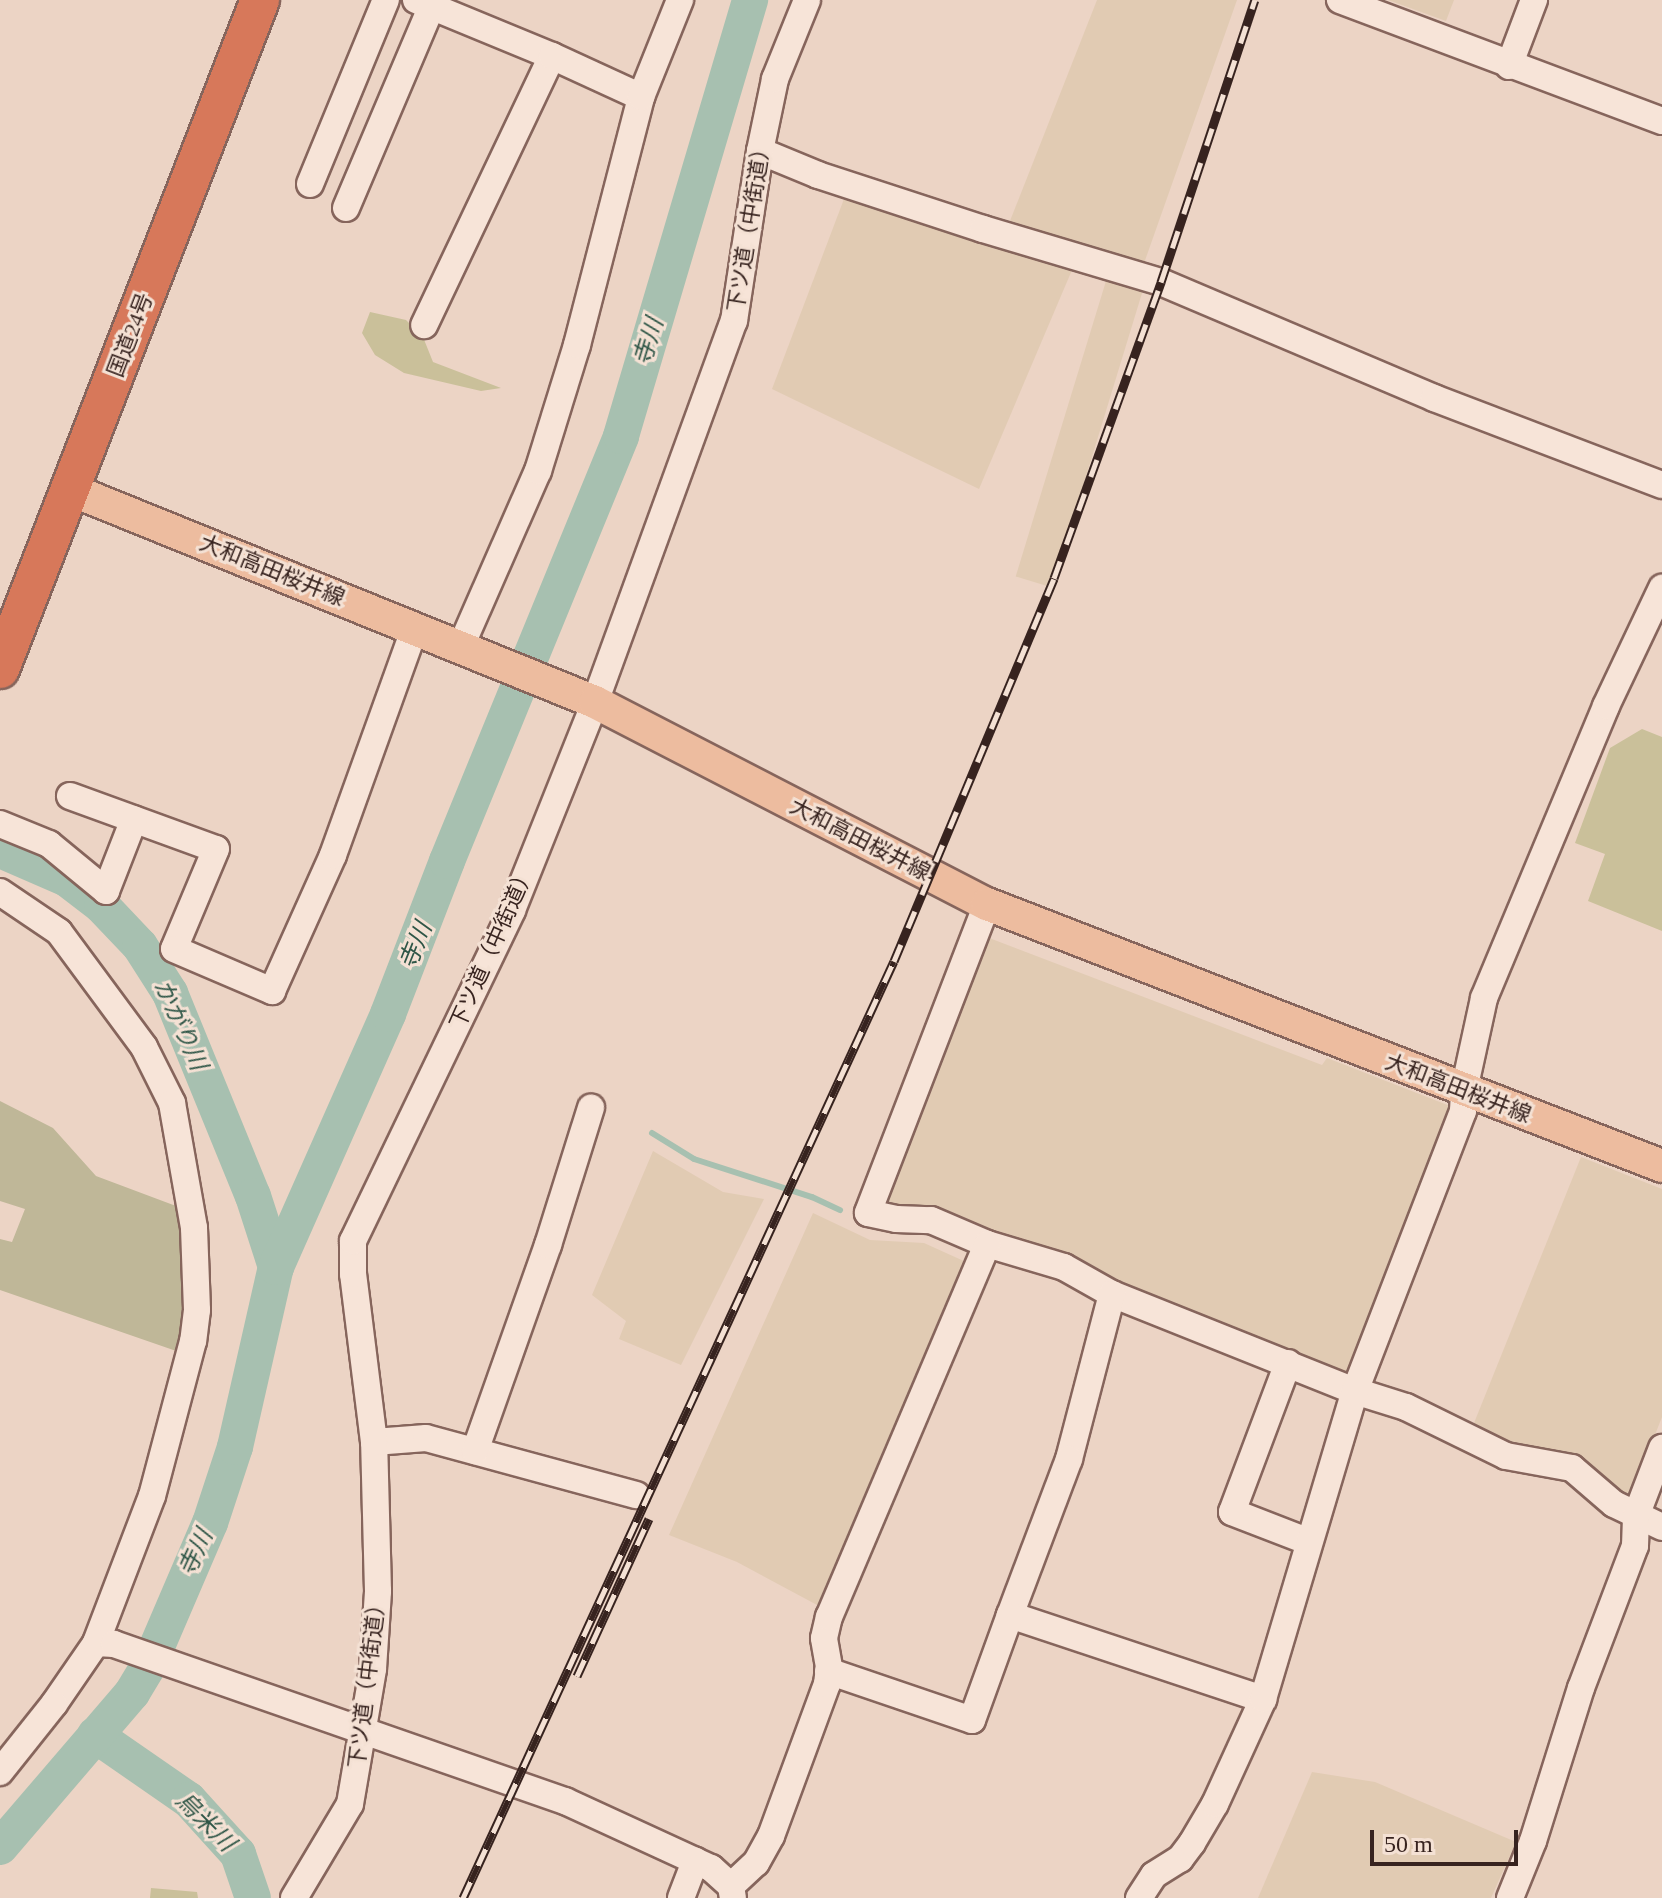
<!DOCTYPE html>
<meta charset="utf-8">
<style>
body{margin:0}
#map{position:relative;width:1662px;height:1898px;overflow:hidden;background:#ecd4c5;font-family:"Times New Roman","Noto Sans JP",serif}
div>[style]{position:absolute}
.farmland>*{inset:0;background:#e1cbb3;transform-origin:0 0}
.green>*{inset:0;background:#cac09a}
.cemetery>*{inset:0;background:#bfb798}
.stream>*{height:6px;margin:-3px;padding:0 3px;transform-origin:3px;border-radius:3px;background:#a7c0b0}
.river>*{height:36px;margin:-18px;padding:0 18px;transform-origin:18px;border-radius:18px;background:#a7c0b0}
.roads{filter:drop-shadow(2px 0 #86655c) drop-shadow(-2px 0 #86655c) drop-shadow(0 2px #86655c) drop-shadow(0 -2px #86655c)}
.minor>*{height:26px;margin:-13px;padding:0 13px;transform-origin:13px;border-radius:13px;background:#f7e4d8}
.major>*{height:32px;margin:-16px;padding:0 16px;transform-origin:16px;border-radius:16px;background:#edbc9f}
.highway>*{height:38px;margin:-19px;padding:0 19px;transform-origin:19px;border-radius:19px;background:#d7785a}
.rail>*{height:9px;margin-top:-4.5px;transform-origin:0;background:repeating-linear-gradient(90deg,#f4e1d4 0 18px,#37231f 0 36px);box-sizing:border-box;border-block:2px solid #37231f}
span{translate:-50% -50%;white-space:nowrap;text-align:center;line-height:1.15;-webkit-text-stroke:6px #f4e1d4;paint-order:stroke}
.street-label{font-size:22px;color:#37231f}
.water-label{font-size:24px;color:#2f5647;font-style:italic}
.scale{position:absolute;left:1370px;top:1830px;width:148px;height:36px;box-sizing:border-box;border:4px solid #37231f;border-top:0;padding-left:10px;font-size:24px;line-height:28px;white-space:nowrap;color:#37231f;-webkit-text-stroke:6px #f4e1d4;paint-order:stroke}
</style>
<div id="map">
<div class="farmland">
<i style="clip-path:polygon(1097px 0,1237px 0,1142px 269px,1008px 226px)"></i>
<i style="clip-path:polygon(1388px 0,1454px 0,1446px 21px)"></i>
<i style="clip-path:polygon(847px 191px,1072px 270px,979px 489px,772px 389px)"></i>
<i style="left:1106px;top:281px;width:38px;height:309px;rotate:17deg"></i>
<i style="clip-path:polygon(984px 936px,1322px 1065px,1327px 1058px,1450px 1106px,1347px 1376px,876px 1207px)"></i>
<i style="clip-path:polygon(653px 1151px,723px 1192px,764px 1199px,681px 1365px,619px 1339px,626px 1321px,592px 1295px)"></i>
<i style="clip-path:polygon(1581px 1157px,1662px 1189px,1662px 1417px,1629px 1501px,1472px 1428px)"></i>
<i style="clip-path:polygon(813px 1213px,870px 1240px,924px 1243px,966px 1262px,819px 1606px,737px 1562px,669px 1535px)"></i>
<i style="clip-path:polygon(1312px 1772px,1375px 1782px,1516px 1842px,1491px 1898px,1258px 1898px)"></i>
</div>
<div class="green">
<i style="clip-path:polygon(370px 312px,406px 320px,423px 337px,433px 362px,501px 388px,481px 391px,404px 373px,375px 355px,362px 333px)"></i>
<i style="clip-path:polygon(1642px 729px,1662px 737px,1662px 931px,1588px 901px,1605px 854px,1575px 843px,1610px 748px)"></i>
<i style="clip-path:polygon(151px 1888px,197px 1892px,198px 1898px,150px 1898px)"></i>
</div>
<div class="cemetery">
<i style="clip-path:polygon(0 1101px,53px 1128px,96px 1176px,184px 1209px,189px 1278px,182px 1353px,0 1290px,0 1239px,12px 1242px,25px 1209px,0 1201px)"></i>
</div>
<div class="stream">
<i style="left:652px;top:1133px;width:49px;rotate:31.8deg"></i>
<i style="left:694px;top:1159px;width:124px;rotate:17.9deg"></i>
<i style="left:812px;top:1197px;width:31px;rotate:25deg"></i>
</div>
<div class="river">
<i style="left:0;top:850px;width:73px;rotate:23.4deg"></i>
<i style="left:67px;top:879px;width:44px;rotate:37.6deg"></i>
<i style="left:102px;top:906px;width:55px;rotate:46.5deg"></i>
<i style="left:140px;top:946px;width:56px;rotate:57.4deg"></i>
<i style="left:170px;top:993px;width:219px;rotate:67.8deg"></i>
<i style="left:253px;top:1196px;width:75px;rotate:72.1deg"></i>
<i style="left:95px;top:1735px;width:114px;rotate:34.7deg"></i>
<i style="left:189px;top:1800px;width:73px;rotate:47.8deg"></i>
<i style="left:238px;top:1854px;width:46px;rotate:71.2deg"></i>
<i style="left:0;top:1847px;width:203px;rotate:-49.4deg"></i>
<i style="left:132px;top:1693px;width:33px;rotate:-59deg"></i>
<i style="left:149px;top:1665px;width:155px;rotate:-66.8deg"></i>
<i style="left:210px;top:1523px;width:80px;rotate:-71.8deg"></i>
<i style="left:235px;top:1447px;width:185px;rotate:-77.2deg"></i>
<i style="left:276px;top:1267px;width:277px;rotate:-66.1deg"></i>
<i style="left:388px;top:1014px;width:164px;rotate:-68.9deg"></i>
<i style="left:447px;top:861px;width:459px;rotate:-67.7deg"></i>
<i style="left:621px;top:436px;width:455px;rotate:-73.5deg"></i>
</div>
<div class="roads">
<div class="minor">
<i style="left:416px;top:0;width:147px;rotate:22.4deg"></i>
<i style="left:552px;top:56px;width:298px;rotate:115.4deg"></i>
<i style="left:1340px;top:0;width:344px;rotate:20.6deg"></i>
<i style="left:552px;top:56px;width:98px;rotate:24.7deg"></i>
<i style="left:1509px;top:66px;width:71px;rotate:-69.3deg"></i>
<i style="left:760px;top:151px;width:63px;rotate:22.5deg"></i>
<i style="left:818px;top:175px;width:174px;rotate:18.1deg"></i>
<i style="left:983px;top:229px;width:186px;rotate:16.6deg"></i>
<i style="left:1161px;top:282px;width:297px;rotate:23deg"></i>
<i style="left:1434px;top:398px;width:244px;rotate:20.9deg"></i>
<i style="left:310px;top:184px;width:199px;rotate:-67.6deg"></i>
<i style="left:346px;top:208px;width:220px;rotate:-67deg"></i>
<i style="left:461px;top:646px;width:191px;rotate:-66.3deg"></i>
<i style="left:538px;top:471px;width:132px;rotate:-72.8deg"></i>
<i style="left:577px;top:345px;width:256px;rotate:-75.5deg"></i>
<i style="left:641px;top:97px;width:105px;rotate:-68.1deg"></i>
<i style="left:70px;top:796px;width:155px;rotate:20deg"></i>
<i style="left:216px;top:849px;width:108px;rotate:112.8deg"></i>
<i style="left:174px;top:949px;width:107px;rotate:23.2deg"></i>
<i style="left:272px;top:991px;width:149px;rotate:-65.8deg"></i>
<i style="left:333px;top:855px;width:242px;rotate:-70.2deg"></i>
<i style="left:0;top:824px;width:53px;rotate:22.2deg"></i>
<i style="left:49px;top:844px;width:74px;rotate:39.5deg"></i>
<i style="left:106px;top:891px;width:77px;rotate:-68.7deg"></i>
<i style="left:0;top:892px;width:71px;rotate:34.1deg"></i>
<i style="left:59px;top:932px;width:143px;rotate:53.5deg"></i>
<i style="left:144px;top:1047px;width:63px;rotate:63.4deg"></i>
<i style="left:172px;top:1103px;width:127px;rotate:80deg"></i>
<i style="left:194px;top:1228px;width:82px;rotate:87.9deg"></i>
<i style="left:197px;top:1310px;width:31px;rotate:97deg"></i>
<i style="left:193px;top:1341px;width:160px;rotate:104.8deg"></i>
<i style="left:152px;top:1496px;width:157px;rotate:110.9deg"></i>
<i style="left:96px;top:1643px;width:74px;rotate:124.5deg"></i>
<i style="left:54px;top:1704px;width:87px;rotate:128.5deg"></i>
<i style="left:987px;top:904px;width:331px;rotate:111.1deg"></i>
<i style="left:868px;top:1213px;width:29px;rotate:12deg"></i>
<i style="left:896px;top:1219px;width:35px;rotate:2deg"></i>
<i style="left:931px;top:1220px;width:61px;rotate:23.2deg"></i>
<i style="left:987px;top:1244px;width:80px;rotate:16.6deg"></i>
<i style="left:1064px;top:1267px;width:55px;rotate:29.4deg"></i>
<i style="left:1112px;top:1294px;width:262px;rotate:21.8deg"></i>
<i style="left:1355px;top:1391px;width:53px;rotate:17.4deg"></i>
<i style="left:1406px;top:1407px;width:111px;rotate:26.1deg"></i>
<i style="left:1506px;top:1456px;width:67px;rotate:10.3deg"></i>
<i style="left:1572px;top:1468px;width:55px;rotate:40.6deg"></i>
<i style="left:1614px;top:1504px;width:53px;rotate:25.6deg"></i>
<i style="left:1112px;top:1294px;width:171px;rotate:104.6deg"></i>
<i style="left:1069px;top:1459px;width:167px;rotate:110.7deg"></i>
<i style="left:1010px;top:1615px;width:267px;rotate:18.4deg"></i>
<i style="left:1288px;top:1363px;width:159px;rotate:110.6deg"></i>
<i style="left:1232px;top:1512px;width:80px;rotate:21.1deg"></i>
<i style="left:374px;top:1442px;width:52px;rotate:-4.4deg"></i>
<i style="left:426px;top:1438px;width:218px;rotate:15.2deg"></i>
<i style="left:475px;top:1451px;width:219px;rotate:-70.5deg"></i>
<i style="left:548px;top:1245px;width:144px;rotate:-72.6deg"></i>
<i style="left:96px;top:1643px;width:18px;rotate:3deg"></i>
<i style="left:114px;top:1644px;width:478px;rotate:19.2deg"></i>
<i style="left:565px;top:1801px;width:161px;rotate:24.7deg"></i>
<i style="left:711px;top:1868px;width:27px;rotate:42deg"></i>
<i style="left:731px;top:1886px;width:12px;rotate:81deg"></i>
<i style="left:828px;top:1671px;width:152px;rotate:18.8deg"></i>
<i style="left:972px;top:1720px;width:112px;rotate:-70.1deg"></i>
<i style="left:731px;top:1886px;width:34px;rotate:-43deg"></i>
<i style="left:756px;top:1863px;width:31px;rotate:-61deg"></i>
<i style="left:771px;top:1836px;width:162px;rotate:-69.8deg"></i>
<i style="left:827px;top:1684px;width:17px;rotate:-83deg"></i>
<i style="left:829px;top:1667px;width:29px;rotate:-100deg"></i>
<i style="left:824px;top:1638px;width:22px;rotate:-77deg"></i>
<i style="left:829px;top:1617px;width:405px;rotate:-67deg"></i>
<i style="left:294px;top:1898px;width:109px;rotate:-59.2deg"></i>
<i style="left:350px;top:1804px;width:137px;rotate:-80.3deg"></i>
<i style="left:373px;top:1669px;width:78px;rotate:-86.3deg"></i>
<i style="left:378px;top:1591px;width:149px;rotate:-91.5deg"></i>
<i style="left:374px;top:1442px;width:169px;rotate:-97.1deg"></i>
<i style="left:353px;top:1274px;width:33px;rotate:-90deg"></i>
<i style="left:353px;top:1241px;width:367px;rotate:-64.3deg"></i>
<i style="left:512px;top:910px;width:224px;rotate:-68.2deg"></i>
<i style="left:595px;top:702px;width:406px;rotate:-70deg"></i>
<i style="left:734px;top:321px;width:172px;rotate:-81.3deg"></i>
<i style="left:760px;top:151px;width:74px;rotate:-78.2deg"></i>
<i style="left:775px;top:79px;width:85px;rotate:-67.9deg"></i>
<i style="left:681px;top:1898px;width:40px;rotate:-69deg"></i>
<i style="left:1139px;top:1898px;width:27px;rotate:-57deg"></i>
<i style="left:1154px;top:1875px;width:31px;rotate:-32deg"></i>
<i style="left:1180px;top:1859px;width:20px;rotate:-53deg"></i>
<i style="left:1192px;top:1843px;width:45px;rotate:-59.5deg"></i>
<i style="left:1215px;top:1804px;width:115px;rotate:-65.4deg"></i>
<i style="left:1263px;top:1699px;width:321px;rotate:-73.4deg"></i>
<i style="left:1355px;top:1391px;width:300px;rotate:-68.9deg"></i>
<i style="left:1463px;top:1111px;width:21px;rotate:-87deg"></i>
<i style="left:1464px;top:1090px;width:94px;rotate:-77.7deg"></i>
<i style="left:1484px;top:998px;width:316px;rotate:-67.3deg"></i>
<i style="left:1606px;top:706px;width:131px;rotate:-64.6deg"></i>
<i style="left:1510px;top:1898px;width:61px;rotate:-68deg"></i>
<i style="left:1533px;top:1841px;width:160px;rotate:-72.6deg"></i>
<i style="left:1581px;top:1688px;width:152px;rotate:-69.2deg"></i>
<i style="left:1635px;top:1546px;width:30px;rotate:-88deg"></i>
<i style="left:1636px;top:1516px;width:73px;rotate:-69.1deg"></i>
</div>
<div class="major">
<i style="left:69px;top:489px;width:567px;rotate:22.05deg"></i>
<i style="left:595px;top:702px;width:441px;rotate:27.3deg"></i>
<i style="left:987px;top:904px;width:724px;rotate:21.21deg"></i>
</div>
<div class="highway">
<i style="left:0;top:669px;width:718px;rotate:-68.76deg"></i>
</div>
</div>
<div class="rail">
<i style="left:577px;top:1676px;width:173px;rotate:-65.4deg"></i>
<i style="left:463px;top:1898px;width:1031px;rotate:-65.3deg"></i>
<i style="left:894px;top:961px;width:415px;rotate:-67.3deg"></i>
<i style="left:1054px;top:578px;width:315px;rotate:-70.1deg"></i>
<i style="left:1161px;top:282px;width:297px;rotate:-71.6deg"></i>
</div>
<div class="street-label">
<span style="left:749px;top:225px;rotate:-81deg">下ツ道（中街道）</span>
<span style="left:130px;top:335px;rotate:-69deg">国道24号</span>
<span style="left:272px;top:570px;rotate:22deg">大和高田桜井線</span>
<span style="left:860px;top:839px;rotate:27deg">大和高田桜井線</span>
<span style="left:492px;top:947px;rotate:-66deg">下ツ道（中街道）</span>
<span style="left:1458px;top:1088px;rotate:21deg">大和高田桜井線</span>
<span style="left:367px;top:1681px;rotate:-83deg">下ツ道（中街道）</span>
</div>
<div class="water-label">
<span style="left:649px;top:342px;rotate:-73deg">寺川</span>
<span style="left:416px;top:946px;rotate:-68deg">寺川</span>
<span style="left:180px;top:1025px;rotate:66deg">かがり川</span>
<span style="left:196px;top:1553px;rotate:-65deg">寺川</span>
<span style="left:205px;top:1822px;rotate:45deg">烏米川</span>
</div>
<div class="scale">50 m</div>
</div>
